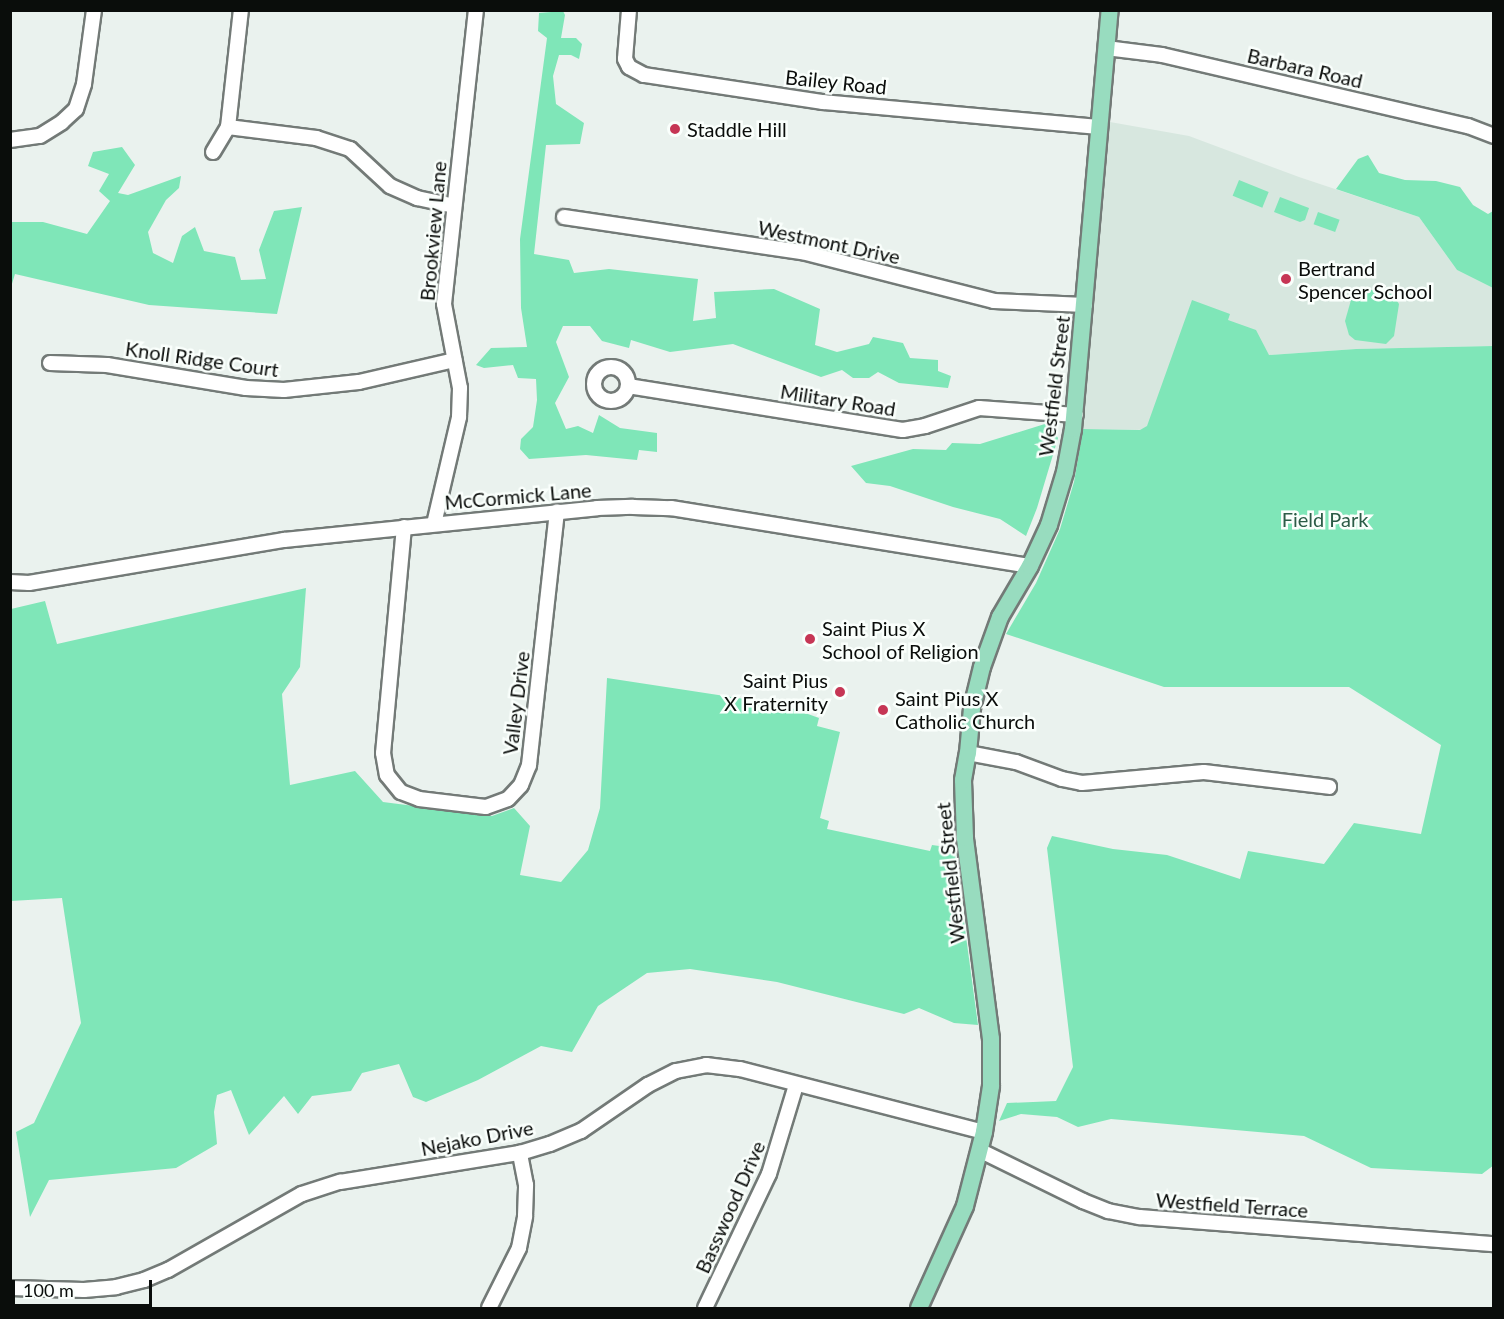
<!DOCTYPE html>
<style>
body{margin:0}
#map{position:relative;width:1504px;height:1319px;overflow:hidden;background:#eaf2ee;font-family:Lato,sans-serif}
div>[style]{position:absolute}
.built>*{inset:0;background:#d7e7df}
.green>*{inset:0;background:#7fe6b8;transform-origin:0 0}
.roads{filter:drop-shadow(2px 0 #737a77) drop-shadow(-2px 0 #737a77) drop-shadow(0 2px #737a77) drop-shadow(0 -2px #737a77)}
.minor>*{height:14px;margin:-7px;padding:0 7px;transform-origin:7px;border-radius:7px;background:#fff}
.minor>.ring{margin:-7px;padding:0;box-sizing:content-box;background:none;border:14px solid #fff;border-radius:50%}
.major>*{height:16px;margin:-8px;padding:0 8px;transform-origin:8px;border-radius:8px;background:#98dcbf}
.dots>*{width:16px;height:16px;translate:-50% -50%;box-sizing:border-box;border:3px solid #fafffc;border-radius:50%}
span{translate:-50% -50%;white-space:nowrap;text-align:center;line-height:1.15;-webkit-text-stroke:5px #fafffc;paint-order:stroke}
.street-label{font-size:20px;color:#0a0d0b}
.poi-label{font-size:20px;color:#0a0d0b}
.left{translate:0 -50%;text-align:left}
.right{translate:-100% -50%;text-align:right}
.park-label{font-size:20px;color:#2c5c47}
.frame{position:absolute;inset:0;border:12px solid #0a0d0b;pointer-events:none}
.scale{position:absolute;left:12px;top:1280px;width:140px;height:27px;box-sizing:border-box;border:3px solid #0a0d0b;border-top:0;padding-left:8px;font-size:18px;line-height:21px;white-space:nowrap;color:#0a0d0b;-webkit-text-stroke:4px #fafffc;paint-order:stroke}
</style>
<div id="map">
<div class="built">
<i style="clip-path:polygon(1110px 122px,1189px 136px,1299px 177px,1419px 217px,1457px 270px,1493px 288px,1493px 346px,1356px 349px,1269px 355px,1152px 430px,1083px 429px)"></i>
</div>
<div class="green">
<i style="clip-path:polygon(563px 11px,565px 15px,561px 38px,576px 38px,582px 44px,579px 59px,571px 55px,559px 55px,553px 76px,556px 104px,584px 123px,580px 144px,546px 145px,534px 254px,569px 260px,574px 273px,609px 269px,698px 279px,693px 321px,716px 318px,714px 292px,774px 289px,820px 309px,815px 345px,837px 352px,869px 344px,873px 337px,903px 343px,910px 358px,938px 360px,938px 371px,951px 376px,948px 388px,899px 383px,878px 372px,869px 378px,853px 378px,842px 370px,821px 377px,733px 344px,670px 352px,631px 340px,629px 348px,602px 341px,590px 326px,563px 326px,556px 342px,569px 377px,555px 403px,566px 429px,578px 426px,593px 433px,599px 415px,620px 428px,657px 433px,657px 452px,639px 450px,637px 460px,586px 455px,529px 459px,520px 449px,521px 439px,533px 427px,537px 400px,536px 379px,518px 378px,513px 365px,484px 368px,476px 365px,491px 348px,527px 347px,521px 308px,520px 239px,547px 38px,538px 31px,539px 13px)"></i>
<i style="clip-path:polygon(122px 147px,135px 165px,118px 193px,128px 195px,181px 176px,179px 188px,166px 200px,148px 232px,153px 253px,173px 263px,182px 236px,195px 227px,204px 251px,235px 257px,241px 280px,266px 279px,259px 250px,274px 211px,302px 207px,277px 314px,149px 305px,15px 274px,11px 287px,11px 222px,43px 222px,87px 234px,110px 201px,99px 191px,109px 174px,88px 166px,93px 152px)"></i>
<i style="clip-path:polygon(1368px 155px,1379px 173px,1405px 180px,1436px 181px,1460px 187px,1473px 205px,1488px 214px,1493px 211px,1493px 288px,1457px 270px,1419px 217px,1336px 189px,1358px 159px)"></i>
<i style="left:1239px;top:180px;width:32px;height:17px;rotate:22deg"></i>
<i style="clip-path:polygon(1280px 197px,1309px 208px,1305px 220px,1300px 222px,1274px 212px)"></i>
<i style="left:1318px;top:212px;width:23px;height:13px;rotate:20deg"></i>
<i style="clip-path:polygon(1368px 290px,1379px 290px,1393px 295px,1399px 304px,1394px 336px,1386px 344px,1355px 340px,1349px 335px,1345px 321px,1351px 300px)"></i>
<i style="clip-path:polygon(1192px 300px,1230px 314px,1228px 320px,1256px 330px,1269px 355px,1356px 349px,1493px 346px,1494px 1165px,1482px 1174px,1371px 1168px,1304px 1136px,1111px 1119px,1078px 1127px,1057px 1117px,1021px 1114px,999px 1121px,1007px 1103px,1056px 1101px,1073px 1067px,1047px 848px,1052px 836px,1113px 849px,1167px 855px,1240px 879px,1248px 851px,1324px 864px,1354px 823px,1421px 834px,1441px 745px,1349px 687px,1164px 687px,1006px 634px,1036px 583px,1060px 529px,1074px 482px,1083px 429px,1140px 430px,1147px 426px)"></i>
<i style="clip-path:polygon(1048px 423px,1058px 438px,1037px 508px,1026px 536px,1000px 519px,953px 507px,890px 486px,866px 483px,851px 466px,913px 449px,946px 450px,952px 443px,980px 444px)"></i>
<i style="clip-path:polygon(306px 588px,300px 667px,282px 694px,290px 785px,355px 771px,383px 802px,492px 816px,514px 808px,530px 826px,520px 875px,561px 882px,588px 850px,600px 808px,607px 678px,783px 705px,819px 718px,817px 726px,840px 732px,820px 818px,829px 821px,827px 829px,930px 851px,932px 845px,954px 848px,978px 1025px,954px 1023px,919px 1008px,904px 1014px,777px 982px,690px 969px,647px 973px,598px 1006px,572px 1052px,541px 1046px,478px 1080px,426px 1102px,413px 1097px,399px 1064px,362px 1073px,351px 1091px,312px 1096px,298px 1114px,284px 1096px,249px 1135px,231px 1090px,217px 1095px,214px 1112px,217px 1144px,176px 1168px,49px 1180px,30px 1217px,16px 1132px,34px 1123px,81px 1023px,62px 898px,11px 901px,11px 609px,45px 601px,57px 644px)"></i>
</div>
<div class="roads">
<div class="minor">
<i style="left:629px;top:10px;width:49px;rotate:94.7deg"></i>
<i style="left:625px;top:59px;width:9px;rotate:63deg"></i>
<i style="left:629px;top:67px;width:17px;rotate:28deg"></i>
<i style="left:644px;top:75px;width:181px;rotate:8.6deg"></i>
<i style="left:823px;top:102px;width:278px;rotate:5.2deg"></i>
<i style="left:1106px;top:48px;width:56px;rotate:7.1deg"></i>
<i style="left:1162px;top:55px;width:314px;rotate:13.1deg"></i>
<i style="left:1468px;top:126px;width:28px;rotate:21deg"></i>
<i style="left:228px;top:127px;width:89px;rotate:7.1deg"></i>
<i style="left:316px;top:138px;width:36px;rotate:18deg"></i>
<i style="left:350px;top:149px;width:54px;rotate:42.8deg"></i>
<i style="left:390px;top:186px;width:30px;rotate:24deg"></i>
<i style="left:417px;top:198px;width:38px;rotate:12deg"></i>
<i style="left:10px;top:140px;width:30px;rotate:-8deg"></i>
<i style="left:40px;top:136px;width:26px;rotate:-32deg"></i>
<i style="left:62px;top:122px;width:19px;rotate:-43deg"></i>
<i style="left:76px;top:109px;width:26px;rotate:-72deg"></i>
<i style="left:84px;top:84px;width:75px;rotate:-82.3deg"></i>
<i style="left:213px;top:152px;width:29px;rotate:-59deg"></i>
<i style="left:228px;top:127px;width:118px;rotate:-83.7deg"></i>
<i style="left:564px;top:217px;width:241px;rotate:8.4deg"></i>
<i style="left:802px;top:252px;width:198px;rotate:14.3deg"></i>
<i style="left:994px;top:301px;width:91px;rotate:2.5deg"></i>
<i style="left:50px;top:363px;width:57px;rotate:2deg"></i>
<i style="left:107px;top:365px;width:141px;rotate:9.4deg"></i>
<i style="left:246px;top:388px;width:38px;rotate:3deg"></i>
<i style="left:284px;top:390px;width:75px;rotate:-6.1deg"></i>
<i style="left:359px;top:382px;width:98px;rotate:-13deg"></i>
<i class="ring" style="left:594px;top:367px;width:20px;height:20px"></i>
<i style="left:628px;top:386px;width:278px;rotate:9.1deg"></i>
<i style="left:903px;top:430px;width:22px;rotate:-10deg"></i>
<i style="left:925px;top:426px;width:57px;rotate:-18.4deg"></i>
<i style="left:979px;top:408px;width:97px;rotate:4.1deg"></i>
<i style="left:434px;top:524px;width:110px;rotate:-76.8deg"></i>
<i style="left:459px;top:417px;width:29px;rotate:-88deg"></i>
<i style="left:460px;top:388px;width:86px;rotate:-100.8deg"></i>
<i style="left:444px;top:304px;width:296px;rotate:-83.8deg"></i>
<i style="left:404px;top:527px;width:227px;rotate:95.3deg"></i>
<i style="left:383px;top:753px;width:22px;rotate:80deg"></i>
<i style="left:387px;top:775px;width:22px;rotate:51deg"></i>
<i style="left:401px;top:792px;width:19px;rotate:21deg"></i>
<i style="left:419px;top:799px;width:67px;rotate:6.8deg"></i>
<i style="left:486px;top:807px;width:23px;rotate:-20deg"></i>
<i style="left:508px;top:799px;width:19px;rotate:-47deg"></i>
<i style="left:521px;top:785px;width:22px;rotate:-68deg"></i>
<i style="left:529px;top:765px;width:255px;rotate:-83.7deg"></i>
<i style="left:10px;top:582px;width:19px;rotate:3deg"></i>
<i style="left:29px;top:583px;width:259px;rotate:-9.6deg"></i>
<i style="left:284px;top:540px;width:315px;rotate:-5.8deg"></i>
<i style="left:597px;top:508px;width:36px;rotate:-2deg"></i>
<i style="left:633px;top:507px;width:38px;rotate:2deg"></i>
<i style="left:671px;top:508px;width:364px;rotate:9.2deg"></i>
<i style="left:968px;top:753px;width:49px;rotate:10.6deg"></i>
<i style="left:1016px;top:762px;width:49px;rotate:20.3deg"></i>
<i style="left:1062px;top:779px;width:20px;rotate:11deg"></i>
<i style="left:1082px;top:783px;width:122px;rotate:-5.2deg"></i>
<i style="left:1204px;top:772px;width:126px;rotate:6.8deg"></i>
<i style="left:981px;top:1151px;width:114px;rotate:26.1deg"></i>
<i style="left:1083px;top:1201px;width:27px;rotate:22deg"></i>
<i style="left:1108px;top:1211px;width:33px;rotate:11deg"></i>
<i style="left:1140px;top:1217px;width:355px;rotate:4.4deg"></i>
<i style="left:10px;top:1288px;width:74px;rotate:1.5deg"></i>
<i style="left:84px;top:1290px;width:32px;rotate:-5deg"></i>
<i style="left:116px;top:1287px;width:29px;rotate:-14deg"></i>
<i style="left:144px;top:1280px;width:26px;rotate:-23deg"></i>
<i style="left:168px;top:1270px;width:154px;rotate:-29.6deg"></i>
<i style="left:302px;top:1194px;width:40px;rotate:-18deg"></i>
<i style="left:340px;top:1182px;width:182px;rotate:-9.2deg"></i>
<i style="left:520px;top:1153px;width:31px;rotate:-17deg"></i>
<i style="left:550px;top:1144px;width:34px;rotate:-23deg"></i>
<i style="left:581px;top:1131px;width:81px;rotate:-34.5deg"></i>
<i style="left:648px;top:1085px;width:31px;rotate:-27deg"></i>
<i style="left:676px;top:1071px;width:31px;rotate:-11deg"></i>
<i style="left:706px;top:1065px;width:34px;rotate:7deg"></i>
<i style="left:740px;top:1069px;width:252px;rotate:14.5deg"></i>
<i style="left:489px;top:1308px;width:67px;rotate:-63.4deg"></i>
<i style="left:519px;top:1248px;width:33px;rotate:-79deg"></i>
<i style="left:525px;top:1216px;width:31px;rotate:-88deg"></i>
<i style="left:526px;top:1185px;width:33px;rotate:-101deg"></i>
<i style="left:705px;top:1308px;width:148px;rotate:-64.5deg"></i>
<i style="left:769px;top:1174px;width:93px;rotate:-73.1deg"></i>
</div>
<div class="major">
<i style="left:919px;top:1308px;width:112px;rotate:-65.7deg"></i>
<i style="left:965px;top:1206px;width:76px;rotate:-75.6deg"></i>
<i style="left:984px;top:1132px;width:47px;rotate:-81.3deg"></i>
<i style="left:991px;top:1086px;width:47px;rotate:-90deg"></i>
<i style="left:991px;top:1039px;width:203px;rotate:-97.4deg"></i>
<i style="left:965px;top:838px;width:58px;rotate:-92deg"></i>
<i style="left:963px;top:780px;width:27px;rotate:-80deg"></i>
<i style="left:968px;top:753px;width:45px;rotate:-84.9deg"></i>
<i style="left:972px;top:708px;width:42px;rotate:-76.3deg"></i>
<i style="left:982px;top:667px;width:53px;rotate:-70.2deg"></i>
<i style="left:1000px;top:617px;width:59px;rotate:-59.5deg"></i>
<i style="left:1030px;top:566px;width:45px;rotate:-65.1deg"></i>
<i style="left:1049px;top:525px;width:55px;rotate:-73.2deg"></i>
<i style="left:1065px;top:472px;width:44px;rotate:-79.5deg"></i>
<i style="left:1073px;top:429px;width:421px;rotate:-85deg"></i>
</div>
</div>
<div class="dots">
<i style="left:675px;top:129px;background:#c63655"></i>
<i style="left:1286px;top:279px;background:#c63655"></i>
<i style="left:810px;top:639px;background:#c63655"></i>
<i style="left:840px;top:692px;background:#c63655"></i>
<i style="left:883px;top:710px;background:#c63655"></i>
</div>
<div class="street-label">
<span style="left:1305px;top:68px;rotate:13deg">Barbara Road</span>
<span style="left:836px;top:82px;rotate:6deg">Bailey Road</span>
<span style="left:433px;top:231px;rotate:-85deg">Brookview Lane</span>
<span style="left:829px;top:242px;rotate:12deg">Westmont Drive</span>
<span style="left:202px;top:359px;rotate:8deg">Knoll Ridge Court</span>
<span style="left:1054px;top:386px;rotate:-83deg">Westfield Street</span>
<span style="left:838px;top:400px;rotate:9deg">Military Road</span>
<span style="left:518px;top:496px;rotate:-5deg">McCormick Lane</span>
<span style="left:516px;top:703px;rotate:-83deg">Valley Drive</span>
<span style="left:950px;top:873px;rotate:-96deg">Westfield Street</span>
<span style="left:477px;top:1138px;rotate:-11deg">Nejako Drive</span>
<span style="left:1232px;top:1205px;rotate:4deg">Westfield Terrace</span>
<span style="left:730px;top:1207px;rotate:-66deg">Basswood Drive</span>
</div>
<div class="poi-label">
<span class="left" style="left:687px;top:129px">Staddle Hill</span>
<span class="left" style="left:1298px;top:280px">Bertrand<br>Spencer School</span>
<span class="left" style="left:822px;top:640px">Saint Pius X<br>School of Religion</span>
<span class="right" style="left:828px;top:692px">Saint Pius<br>X Fraternity</span>
<span class="left" style="left:895px;top:710px">Saint Pius X<br>Catholic Church</span>
</div>
<div class="park-label">
<span style="left:1325px;top:519px">Field Park</span>
</div>
<div class="frame"></div>
<div class="scale">100 m</div>
</div>
